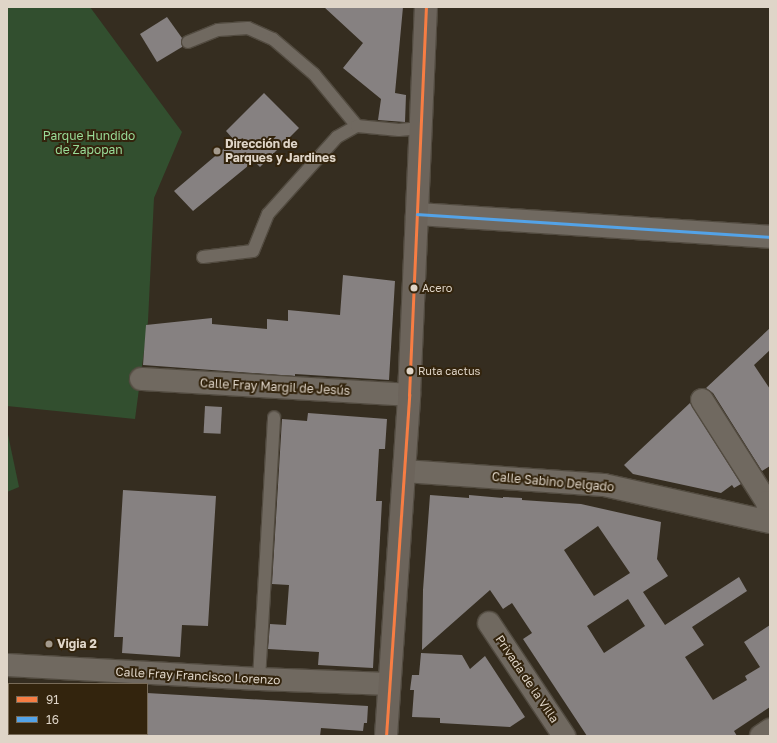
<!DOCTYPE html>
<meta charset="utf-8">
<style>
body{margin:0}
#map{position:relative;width:777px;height:743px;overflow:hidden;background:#352d20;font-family:"Golos Text",sans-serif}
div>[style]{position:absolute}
.green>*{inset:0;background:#324f2f}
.building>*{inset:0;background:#868181;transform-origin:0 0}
.roads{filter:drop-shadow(1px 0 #524b40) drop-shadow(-1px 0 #524b40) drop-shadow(0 1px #524b40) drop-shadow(0 -1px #524b40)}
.lane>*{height:12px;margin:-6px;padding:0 6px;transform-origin:6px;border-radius:6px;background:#706960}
.street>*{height:22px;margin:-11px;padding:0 11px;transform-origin:11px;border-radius:11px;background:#706960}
.secondary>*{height:22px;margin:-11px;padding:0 11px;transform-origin:11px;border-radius:11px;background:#6c645b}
.bus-1>*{height:3px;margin:-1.5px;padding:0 1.5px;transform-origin:1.5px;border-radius:1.5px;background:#f77d43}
.bus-2>*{height:3px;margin:-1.5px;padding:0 1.5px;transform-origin:1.5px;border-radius:1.5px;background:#53a3e8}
.dots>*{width:11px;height:11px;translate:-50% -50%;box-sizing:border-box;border:2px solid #33240d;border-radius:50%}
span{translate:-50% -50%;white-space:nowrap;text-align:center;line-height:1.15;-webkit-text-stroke:4px #33240d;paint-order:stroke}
.bus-label{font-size:11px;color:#dfd5c8}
.left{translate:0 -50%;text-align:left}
.park-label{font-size:12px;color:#99db97}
.poi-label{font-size:12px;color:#dfd5c8;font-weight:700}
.street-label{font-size:12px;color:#dfd5c8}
.frame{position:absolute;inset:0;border:8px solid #dfd5c8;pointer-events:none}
.legend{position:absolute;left:8px;top:683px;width:140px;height:52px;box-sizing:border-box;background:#33240d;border:1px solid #786b58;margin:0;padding:5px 7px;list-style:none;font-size:12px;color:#dfd5c8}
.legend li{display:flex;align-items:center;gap:8px;height:20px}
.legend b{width:20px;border:1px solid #786b58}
</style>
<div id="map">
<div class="green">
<i style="clip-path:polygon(7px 7px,90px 7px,182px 132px,154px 198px,148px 321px,135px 419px,7px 406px)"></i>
<i style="clip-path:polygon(7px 430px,19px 487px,7px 492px)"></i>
</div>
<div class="building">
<i style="clip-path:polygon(324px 7px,403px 7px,395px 93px,406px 95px,405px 122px,378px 120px,381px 99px,343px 68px,363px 43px)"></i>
<i style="clip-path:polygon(167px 17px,182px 38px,182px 47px,157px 62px,140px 34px)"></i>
<i style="clip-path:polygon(264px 93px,299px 128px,260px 167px,254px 161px,193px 211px,174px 191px,234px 140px,226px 131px)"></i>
<i style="clip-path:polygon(343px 275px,395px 281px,389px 380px,295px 374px,295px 376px,143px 365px,146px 325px,212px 318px,212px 324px,267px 329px,267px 319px,288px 321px,288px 310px,340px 315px)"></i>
<i style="clip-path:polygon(770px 328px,770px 350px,754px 365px,770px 389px,770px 466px,762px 471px,713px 393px,706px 388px)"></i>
<i style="clip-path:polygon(690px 403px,741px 484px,734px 488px,732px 485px,721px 493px,633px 474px,624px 465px)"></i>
<i style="left:205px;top:406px;width:17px;height:27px;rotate:3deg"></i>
<i style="clip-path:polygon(308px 413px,387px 419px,385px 449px,379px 449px,376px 501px,382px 501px,373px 668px,318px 665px,319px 652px,268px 649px,270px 624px,286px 625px,289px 585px,272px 584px,282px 419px,307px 421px)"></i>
<i style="clip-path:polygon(123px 490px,216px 496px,208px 626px,182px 625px,180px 657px,122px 653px,123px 637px,114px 637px)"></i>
<i style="clip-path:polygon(evenodd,430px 495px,469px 498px,469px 495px,503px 498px,503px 497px,522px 498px,522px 500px,581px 504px,661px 522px,657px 559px,668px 576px,643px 592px,665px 625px,739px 577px,747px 591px,692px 627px,704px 645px,685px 657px,713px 700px,747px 680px,745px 676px,760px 667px,744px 642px,770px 625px,770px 707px,734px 731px,737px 736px,587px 736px,523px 639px,532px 633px,512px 603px,503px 609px,490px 590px,422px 650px,423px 590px,430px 495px,598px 526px,630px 573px,594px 596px,564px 550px,598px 526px,430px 495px,628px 599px,645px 626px,604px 653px,587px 626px,628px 599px)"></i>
<i style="clip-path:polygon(421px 653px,462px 655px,470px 669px,485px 656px,525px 717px,510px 727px,440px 723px,440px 718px,412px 717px,414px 690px,410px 690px,412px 675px,419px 675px)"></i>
<i style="clip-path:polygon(147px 693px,368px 706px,367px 723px,364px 723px,363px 731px,321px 728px,320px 736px,147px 736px)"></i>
</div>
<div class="roads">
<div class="lane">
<i style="left:188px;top:42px;width:32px;rotate:-22deg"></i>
<i style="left:218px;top:30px;width:30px;rotate:-4deg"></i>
<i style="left:248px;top:28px;width:27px;rotate:24deg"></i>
<i style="left:273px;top:39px;width:54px;rotate:40.5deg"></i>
<i style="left:314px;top:74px;width:67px;rotate:50.4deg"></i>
<i style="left:203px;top:257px;width:50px;rotate:-6.8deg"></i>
<i style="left:253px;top:251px;width:40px;rotate:-68deg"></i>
<i style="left:268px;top:214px;width:103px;rotate:-48.1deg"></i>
<i style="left:337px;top:137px;width:23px;rotate:-29deg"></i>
<i style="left:357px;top:126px;width:42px;rotate:5.4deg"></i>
<i style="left:399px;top:130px;width:22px;rotate:-5deg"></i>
<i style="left:259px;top:679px;width:262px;rotate:-86.7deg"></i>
</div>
<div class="street">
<i style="left:417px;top:214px;width:354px;rotate:3.7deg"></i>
<i style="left:141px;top:379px;width:268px;rotate:3.4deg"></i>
<i style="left:702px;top:400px;width:121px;rotate:57.5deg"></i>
<i style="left:767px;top:502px;width:17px;rotate:80deg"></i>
<i style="left:404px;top:471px;width:200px;rotate:4deg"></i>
<i style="left:604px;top:485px;width:170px;rotate:12.6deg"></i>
<i style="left:489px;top:623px;width:136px;rotate:56.4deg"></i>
<i style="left:7px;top:665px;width:252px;rotate:3.2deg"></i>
<i style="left:259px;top:679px;width:130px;rotate:2.2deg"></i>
<i style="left:761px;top:736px;width:11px;rotate:-34deg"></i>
</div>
<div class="secondary">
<i style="left:386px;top:736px;width:342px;rotate:-86.1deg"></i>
<i style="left:409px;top:395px;width:388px;rotate:-87.5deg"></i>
</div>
</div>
<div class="bus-1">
<i style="left:386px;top:736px;width:342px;rotate:-86.1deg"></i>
<i style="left:409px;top:395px;width:388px;rotate:-87.5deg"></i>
</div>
<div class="bus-2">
<i style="left:417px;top:214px;width:354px;rotate:3.7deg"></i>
</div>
<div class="dots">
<i style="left:217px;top:151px;background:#a49a8d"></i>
<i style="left:414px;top:288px;background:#dfd5c8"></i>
<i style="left:410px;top:371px;background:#dfd5c8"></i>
<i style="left:49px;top:644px;background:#a49a8d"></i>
</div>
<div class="bus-label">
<span class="left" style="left:422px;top:288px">Acero</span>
<span class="left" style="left:418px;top:371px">Ruta cactus</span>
</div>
<div class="park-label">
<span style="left:89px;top:143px">Parque Hundido<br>de Zapopan</span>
</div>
<div class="poi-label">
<span class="left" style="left:225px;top:151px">Dirección de<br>Parques y Jardines</span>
<span class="left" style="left:57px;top:644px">Vigia 2</span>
</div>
<div class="street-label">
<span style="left:275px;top:387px;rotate:3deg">Calle Fray Margil de Jesús</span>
<span style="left:553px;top:482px;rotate:5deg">Calle Sabino Delgado</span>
<span style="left:198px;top:676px;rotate:3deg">Calle Fray Francisco Lorenzo</span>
<span style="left:527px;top:679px;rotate:56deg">Privada de la Villa</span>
</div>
<div class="frame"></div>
<ul class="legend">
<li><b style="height:5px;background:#f77d43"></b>91</li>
<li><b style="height:5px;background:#53a3e8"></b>16</li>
</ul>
</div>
